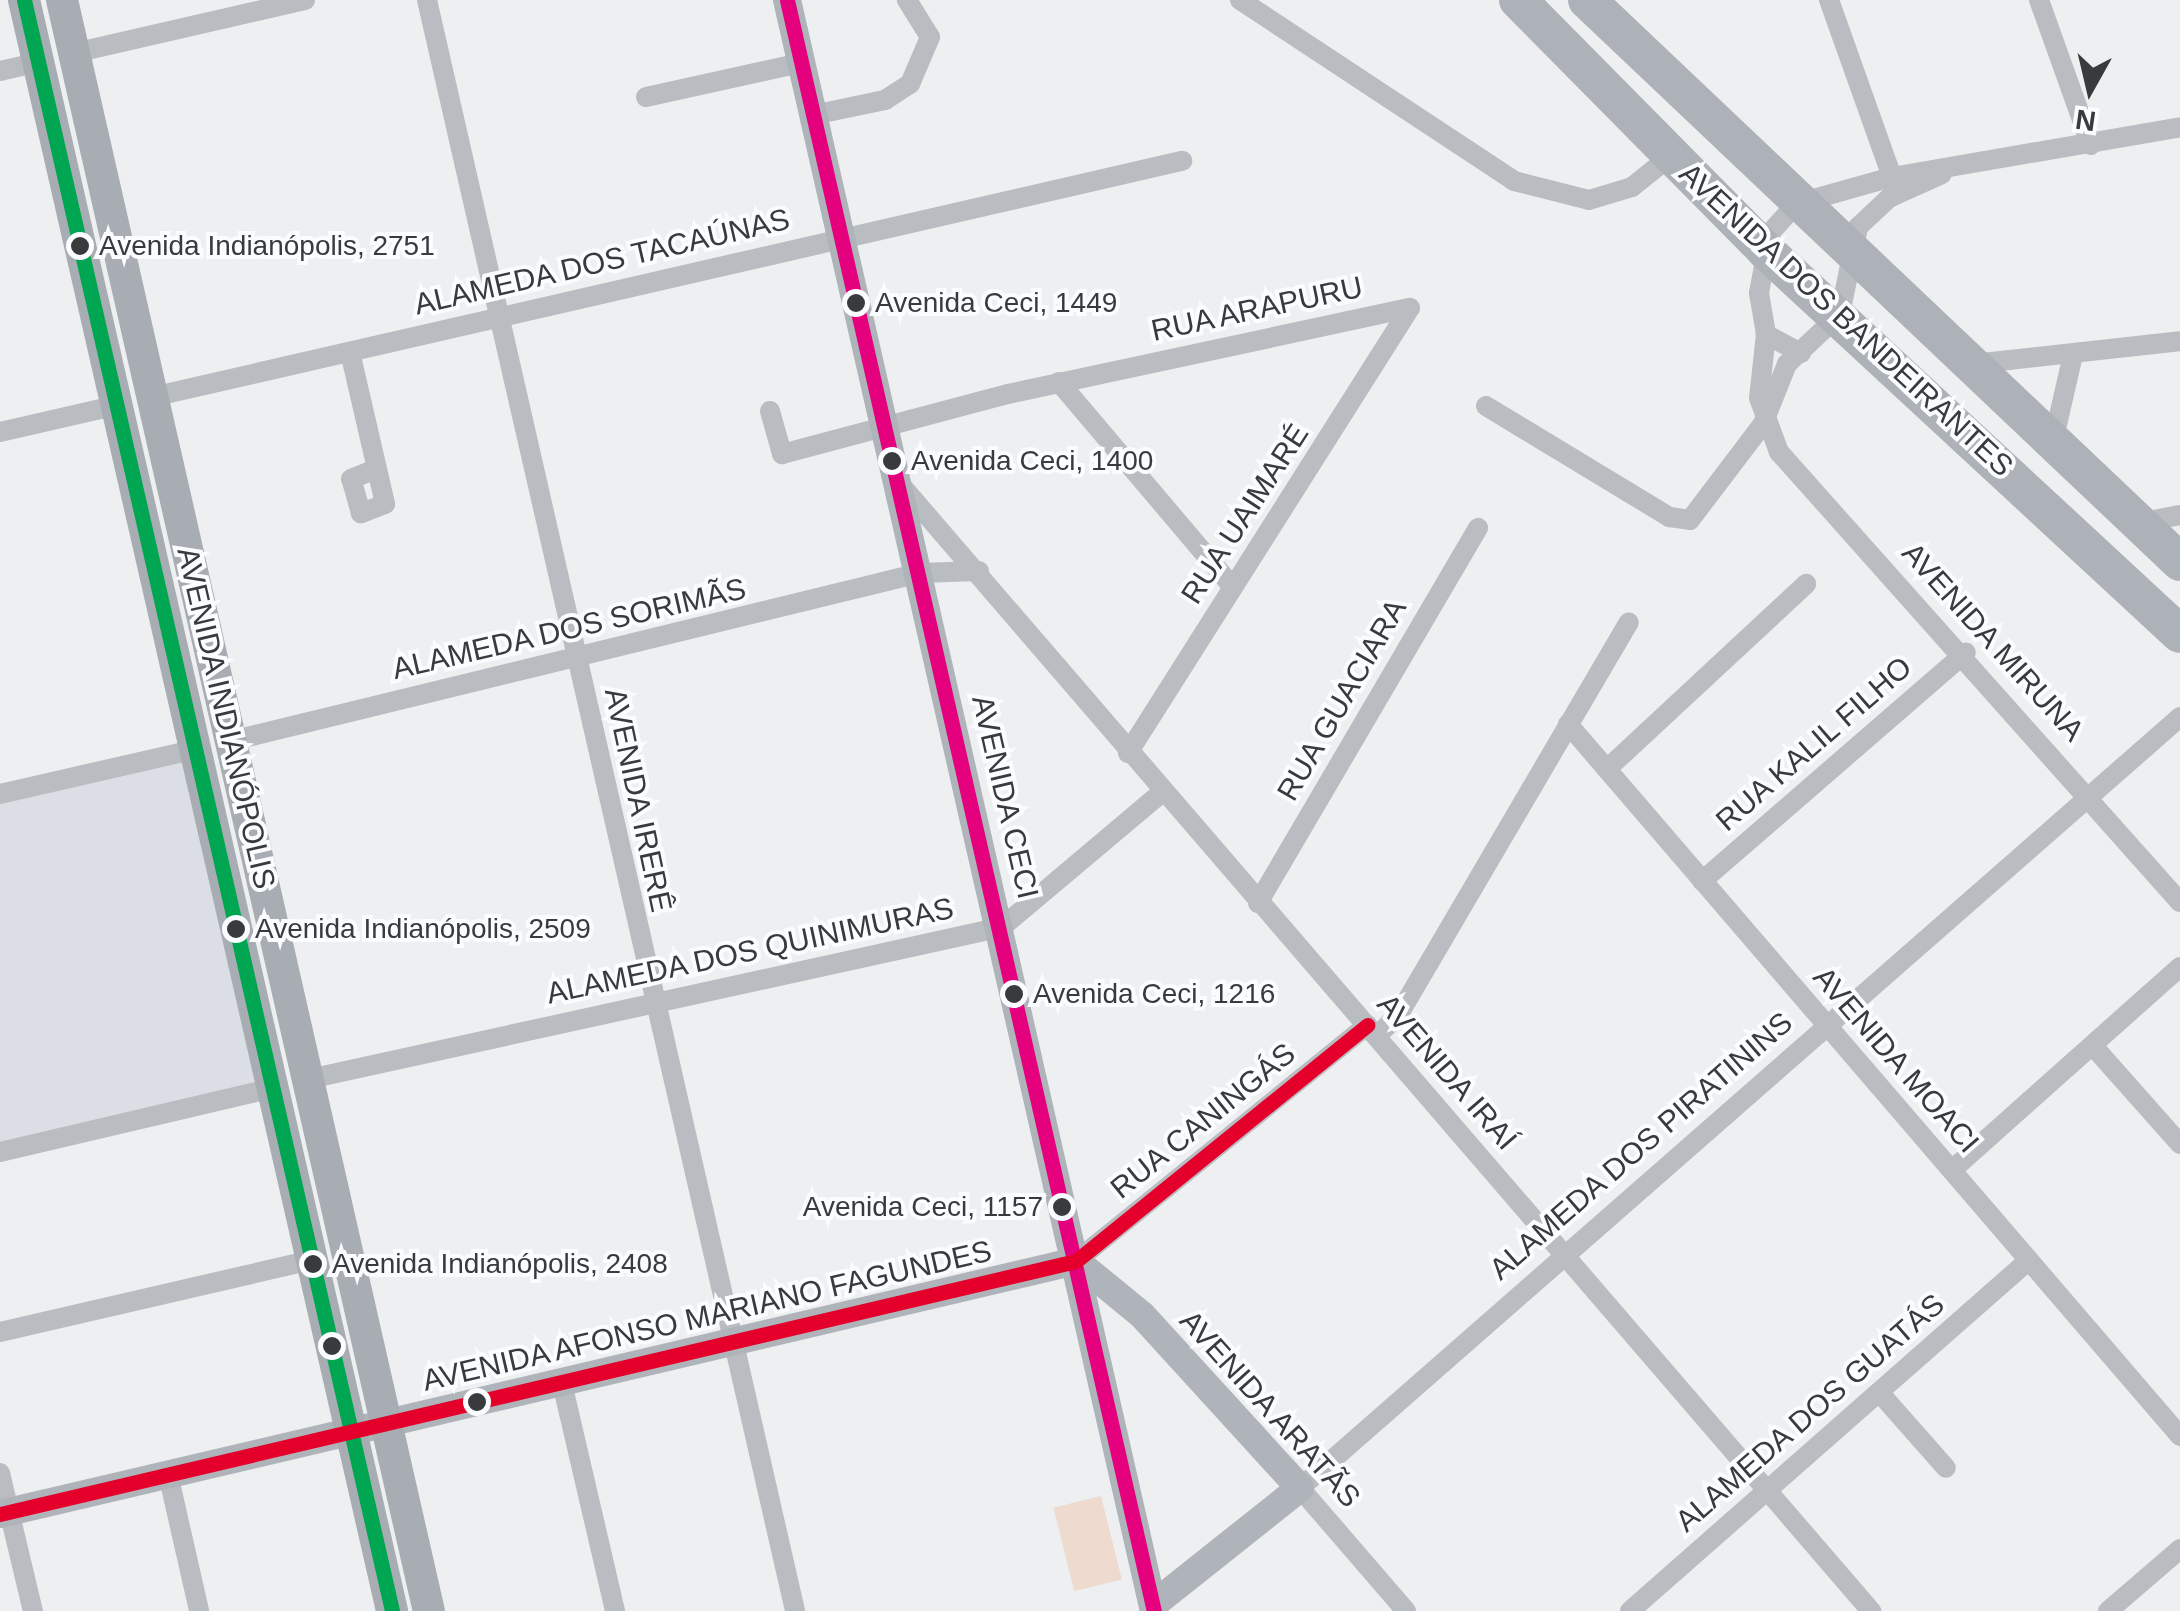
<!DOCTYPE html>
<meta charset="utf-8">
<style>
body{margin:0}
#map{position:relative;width:2180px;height:1611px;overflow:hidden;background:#edeff1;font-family:Helvetica,sans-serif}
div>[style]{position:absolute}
.built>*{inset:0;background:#dbdfe5}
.green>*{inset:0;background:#efdacf;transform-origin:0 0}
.street>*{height:20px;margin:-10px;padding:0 10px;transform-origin:10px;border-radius:10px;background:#b9bdc1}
.secondary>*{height:28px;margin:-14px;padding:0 14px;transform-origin:14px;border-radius:14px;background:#aeb4b9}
.primary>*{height:32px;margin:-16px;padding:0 16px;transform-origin:16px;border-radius:16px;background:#a7adb2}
.highway>*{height:38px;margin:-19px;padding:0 19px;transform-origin:19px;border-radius:19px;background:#acb2b7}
.bus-1>*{height:15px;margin:-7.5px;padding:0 7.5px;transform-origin:7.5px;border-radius:7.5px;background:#e5007d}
.bus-2>*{height:15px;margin:-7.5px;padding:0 7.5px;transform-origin:7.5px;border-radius:7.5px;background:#00a651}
.bus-3>*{height:15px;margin:-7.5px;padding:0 7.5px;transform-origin:7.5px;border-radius:7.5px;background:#e4002b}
.dots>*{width:28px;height:28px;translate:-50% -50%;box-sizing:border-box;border:5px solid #fafcff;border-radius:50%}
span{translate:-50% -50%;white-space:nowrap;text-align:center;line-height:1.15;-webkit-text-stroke:8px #fafcff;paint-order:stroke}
.bus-label{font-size:28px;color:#393a3c}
.left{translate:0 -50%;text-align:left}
.right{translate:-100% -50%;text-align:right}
.street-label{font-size:30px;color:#393a3c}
.north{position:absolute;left:2040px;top:40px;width:100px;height:100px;-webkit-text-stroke:8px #fafcff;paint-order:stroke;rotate:188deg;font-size:28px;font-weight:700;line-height:40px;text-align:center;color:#393a3c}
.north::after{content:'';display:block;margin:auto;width:35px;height:45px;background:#393a3c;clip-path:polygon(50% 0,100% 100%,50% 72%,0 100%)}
</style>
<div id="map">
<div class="built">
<i style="clip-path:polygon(189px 757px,261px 1086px,0 1144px,0 800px)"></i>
</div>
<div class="green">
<i style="left:1101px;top:1496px;width:86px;height:49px;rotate:76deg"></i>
</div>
<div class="street">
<i style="left:427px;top:0;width:1652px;rotate:77.13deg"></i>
<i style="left:1240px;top:0;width:328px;rotate:33.4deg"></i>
<i style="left:1514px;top:181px;width:77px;rotate:14.2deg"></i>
<i style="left:1589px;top:200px;width:45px;rotate:-16.8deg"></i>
<i style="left:1632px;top:187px;width:51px;rotate:-38.7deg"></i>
<i style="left:1829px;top:0;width:188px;rotate:70.4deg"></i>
<i style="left:2039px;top:0;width:154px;rotate:70.3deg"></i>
<i style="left:74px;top:53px;width:237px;rotate:-12.9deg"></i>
<i style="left:0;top:71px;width:39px;rotate:-13deg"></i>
<i style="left:646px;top:97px;width:159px;rotate:-12.4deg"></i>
<i style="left:813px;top:115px;width:74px;rotate:-11.8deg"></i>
<i style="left:885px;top:100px;width:30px;rotate:-33deg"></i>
<i style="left:910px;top:84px;width:51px;rotate:-66.9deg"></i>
<i style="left:930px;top:37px;width:44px;rotate:-121.9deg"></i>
<i style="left:1766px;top:334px;width:64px;rotate:96.2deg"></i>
<i style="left:1759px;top:398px;width:58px;rotate:69.7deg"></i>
<i style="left:1779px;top:452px;width:603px;rotate:48.3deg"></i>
<i style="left:350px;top:352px;width:156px;rotate:77deg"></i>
<i style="left:385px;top:504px;width:26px;rotate:159deg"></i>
<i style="left:361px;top:513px;width:35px;rotate:-106deg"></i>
<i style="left:351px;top:479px;width:27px;rotate:-22deg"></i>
<i style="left:1801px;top:353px;width:40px;rotate:-152deg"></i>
<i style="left:1766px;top:334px;width:42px;rotate:-99.7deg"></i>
<i style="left:1759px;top:293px;width:61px;rotate:-79.6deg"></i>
<i style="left:1770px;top:233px;width:39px;rotate:-48deg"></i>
<i style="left:1796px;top:204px;width:100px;rotate:-15.7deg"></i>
<i style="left:1892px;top:177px;width:292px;rotate:-9.8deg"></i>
<i style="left:1973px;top:364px;width:208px;rotate:-6.3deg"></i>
<i style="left:1059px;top:382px;width:269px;rotate:49.7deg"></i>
<i style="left:152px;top:397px;width:1057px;rotate:-12.91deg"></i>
<i style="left:1486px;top:406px;width:214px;rotate:31.2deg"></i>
<i style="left:1669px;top:517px;width:21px;rotate:8deg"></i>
<i style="left:1690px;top:520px;width:121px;rotate:-52.8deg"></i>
<i style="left:1763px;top:424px;width:65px;rotate:-68.2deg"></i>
<i style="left:1787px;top:364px;width:73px;rotate:-43.3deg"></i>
<i style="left:1840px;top:314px;width:89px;rotate:-78.3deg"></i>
<i style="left:1858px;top:227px;width:42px;rotate:-43.1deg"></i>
<i style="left:1889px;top:198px;width:58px;rotate:-24.4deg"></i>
<i style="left:770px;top:411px;width:45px;rotate:74.4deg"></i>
<i style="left:782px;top:454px;width:234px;rotate:-14.9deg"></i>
<i style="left:1008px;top:394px;width:411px;rotate:-12.1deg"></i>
<i style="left:1410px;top:308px;width:527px;rotate:122.36deg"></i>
<i style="left:0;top:432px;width:121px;rotate:-12.9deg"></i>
<i style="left:2053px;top:442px;width:85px;rotate:-77.1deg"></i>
<i style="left:900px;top:484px;width:1488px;rotate:49.25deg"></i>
<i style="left:2138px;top:523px;width:43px;rotate:-10.8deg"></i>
<i style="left:1568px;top:724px;width:939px;rotate:49.32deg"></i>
<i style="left:231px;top:741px;width:709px;rotate:-13.7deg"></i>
<i style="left:920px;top:573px;width:59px;rotate:-1.9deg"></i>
<i style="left:1607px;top:769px;width:272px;rotate:-42.9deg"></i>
<i style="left:0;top:794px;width:201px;rotate:-12.9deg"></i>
<i style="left:1702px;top:881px;width:349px;rotate:-40.9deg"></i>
<i style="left:1258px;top:903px;width:435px;rotate:-59.6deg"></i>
<i style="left:1377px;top:1036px;width:31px;rotate:-45deg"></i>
<i style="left:1399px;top:1014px;width:454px;rotate:-59.6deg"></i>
<i style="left:2093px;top:1046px;width:131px;rotate:48.4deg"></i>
<i style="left:309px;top:1079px;width:709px;rotate:-12.37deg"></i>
<i style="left:1002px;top:927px;width:208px;rotate:-40.1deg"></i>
<i style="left:0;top:1152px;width:280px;rotate:-13.2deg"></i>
<i style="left:1952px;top:1170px;width:305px;rotate:-41.7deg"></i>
<i style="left:1076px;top:1261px;width:375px;rotate:-39deg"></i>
<i style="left:0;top:1332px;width:319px;rotate:-13deg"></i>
<i style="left:562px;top:1383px;width:234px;rotate:76.9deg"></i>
<i style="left:1879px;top:1392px;width:101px;rotate:48.6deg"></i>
<i style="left:0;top:1473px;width:142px;rotate:76.6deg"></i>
<i style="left:168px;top:1474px;width:140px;rotate:77.2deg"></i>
<i style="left:1406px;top:1611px;width:162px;rotate:-130.8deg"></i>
<i style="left:1300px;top:1488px;width:1170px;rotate:-41.22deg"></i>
<i style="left:1630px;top:1611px;width:531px;rotate:-41.34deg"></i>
<i style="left:2108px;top:1611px;width:95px;rotate:-40.7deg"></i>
</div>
<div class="secondary">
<i style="left:787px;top:0;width:1652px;rotate:77.17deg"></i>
<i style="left:1076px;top:1261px;width:85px;rotate:39.3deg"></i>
<i style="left:1142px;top:1315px;width:234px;rotate:47.6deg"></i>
<i style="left:1300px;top:1488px;width:188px;rotate:141.5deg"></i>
<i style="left:0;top:1514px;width:1105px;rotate:-13.23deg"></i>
</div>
<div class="primary">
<i style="left:24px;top:0;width:1652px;rotate:77.13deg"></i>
<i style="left:62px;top:0;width:1652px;rotate:77.17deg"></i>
</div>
<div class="highway">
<i style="left:1518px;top:0;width:351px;rotate:45.3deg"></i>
<i style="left:1765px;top:250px;width:565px;rotate:42.78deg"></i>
<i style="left:1587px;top:0;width:817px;rotate:43.46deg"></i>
</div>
<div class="bus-1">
<i style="left:787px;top:0;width:1652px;rotate:77.17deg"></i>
</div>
<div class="bus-2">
<i style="left:24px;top:0;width:1652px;rotate:77.13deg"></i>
</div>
<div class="bus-3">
<i style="left:0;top:1514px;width:1105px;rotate:-13.23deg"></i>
<i style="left:1076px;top:1261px;width:375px;rotate:-39deg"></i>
</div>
<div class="dots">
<i style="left:80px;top:246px;background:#393a3c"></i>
<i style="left:856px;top:303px;background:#393a3c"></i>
<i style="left:892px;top:461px;background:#393a3c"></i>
<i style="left:236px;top:929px;background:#393a3c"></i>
<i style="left:1014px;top:994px;background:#393a3c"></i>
<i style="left:1062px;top:1207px;background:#393a3c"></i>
<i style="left:313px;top:1264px;background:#393a3c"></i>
<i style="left:332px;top:1346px;background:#393a3c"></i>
<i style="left:477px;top:1402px;background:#393a3c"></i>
</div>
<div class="bus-label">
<span class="left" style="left:99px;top:246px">Avenida Indianópolis, 2751</span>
<span class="left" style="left:875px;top:303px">Avenida Ceci, 1449</span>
<span class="left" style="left:911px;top:461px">Avenida Ceci, 1400</span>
<span class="left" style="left:255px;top:929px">Avenida Indianópolis, 2509</span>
<span class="left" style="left:1033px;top:994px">Avenida Ceci, 1216</span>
<span class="right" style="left:1043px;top:1207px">Avenida Ceci, 1157</span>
<span class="left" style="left:332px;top:1264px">Avenida Indianópolis, 2408</span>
</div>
<div class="street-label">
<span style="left:602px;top:262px;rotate:-13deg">ALAMEDA DOS TACAÚNAS</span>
<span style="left:1257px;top:309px;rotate:-12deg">RUA ARAPURU</span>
<span style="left:1846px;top:320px;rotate:43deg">AVENIDA DOS BANDEIRANTES</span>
<span style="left:1245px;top:514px;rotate:-57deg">RUA UAIMARÉ</span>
<span style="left:569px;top:629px;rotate:-13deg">ALAMEDA DOS SORIMÃS</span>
<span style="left:1993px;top:642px;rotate:48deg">AVENIDA MIRUNA</span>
<span style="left:1342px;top:700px;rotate:-60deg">RUA GUACIARA</span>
<span style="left:226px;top:718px;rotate:77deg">AVENIDA INDIANÓPOLIS</span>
<span style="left:1814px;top:744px;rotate:-41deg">RUA KALIL FILHO</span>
<span style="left:1005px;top:797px;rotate:77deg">AVENIDA CECI</span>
<span style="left:638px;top:800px;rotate:78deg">AVENIDA IRERÊ</span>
<span style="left:750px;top:951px;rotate:-12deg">ALAMEDA DOS QUINIMURAS</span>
<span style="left:1896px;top:1060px;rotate:49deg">AVENIDA MOACI</span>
<span style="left:1447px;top:1072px;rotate:49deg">AVENIDA IRAÍ</span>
<span style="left:1203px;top:1121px;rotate:-39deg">RUA CANINGÁS</span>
<span style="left:1641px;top:1146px;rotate:-41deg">ALAMEDA DOS PIRATININS</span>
<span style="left:707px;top:1316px;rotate:-13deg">AVENIDA AFONSO MARIANO FAGUNDES</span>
<span style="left:1270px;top:1409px;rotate:48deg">AVENIDA ARATÃS</span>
<span style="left:1810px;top:1413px;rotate:-41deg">ALAMEDA DOS GUATÁS</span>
</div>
<div class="north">N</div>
</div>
